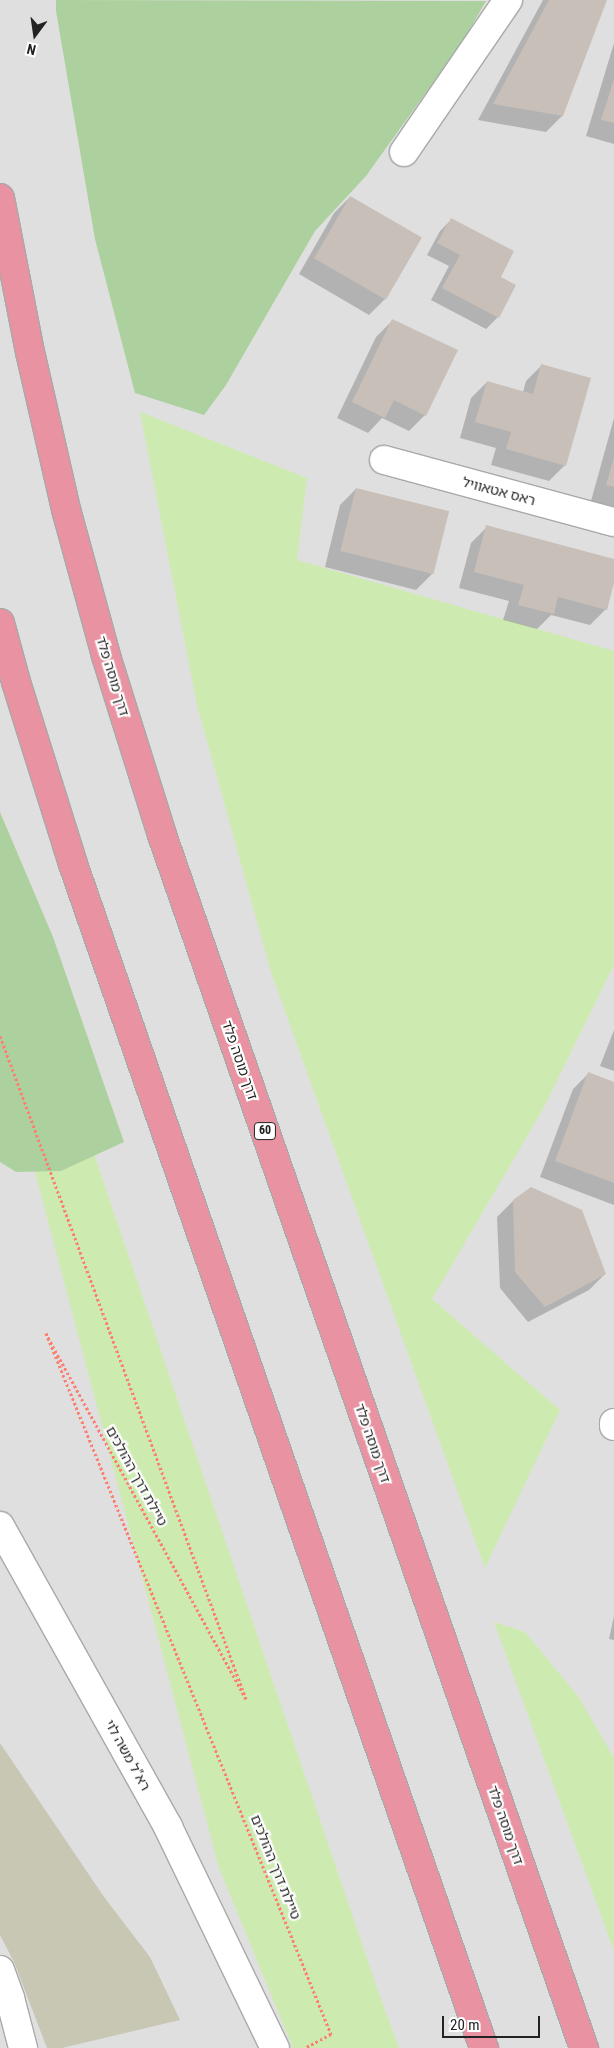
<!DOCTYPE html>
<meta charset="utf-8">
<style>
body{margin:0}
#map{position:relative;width:614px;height:2048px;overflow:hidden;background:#f2efe9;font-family:"Roboto Condensed","Noto Sans Hebrew",sans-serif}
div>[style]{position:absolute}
.residential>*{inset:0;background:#e0dfdf;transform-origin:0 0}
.construction>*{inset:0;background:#c7c7b4}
.grass>*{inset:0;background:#cdebb0}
.forest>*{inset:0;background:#add19e}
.shadow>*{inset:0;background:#0003}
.building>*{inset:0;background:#c7bfb8;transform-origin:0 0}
.path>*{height:3px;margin-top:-1.5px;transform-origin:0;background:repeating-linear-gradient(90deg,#fa8072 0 2.5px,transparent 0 5px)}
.roads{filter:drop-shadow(1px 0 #a9a9a9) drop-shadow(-1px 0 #a9a9a9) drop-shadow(0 1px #a9a9a9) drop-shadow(0 -1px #a9a9a9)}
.minor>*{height:28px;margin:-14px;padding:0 14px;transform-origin:14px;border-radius:14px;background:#fff}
.highway>*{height:28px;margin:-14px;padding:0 14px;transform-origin:14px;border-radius:14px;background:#e892a2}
span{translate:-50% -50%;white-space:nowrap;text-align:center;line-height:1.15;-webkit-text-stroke:4.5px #fff;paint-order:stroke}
.shield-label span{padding:1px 4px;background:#fff;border:1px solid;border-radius:4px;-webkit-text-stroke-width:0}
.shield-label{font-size:12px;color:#222;font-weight:700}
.street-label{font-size:14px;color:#222}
.north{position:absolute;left:10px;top:10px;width:50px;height:50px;-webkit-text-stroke:4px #fff;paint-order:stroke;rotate:194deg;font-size:14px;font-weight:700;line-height:20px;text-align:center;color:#222}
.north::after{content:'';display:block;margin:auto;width:18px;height:22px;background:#222;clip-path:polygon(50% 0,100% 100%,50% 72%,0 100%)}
.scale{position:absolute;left:442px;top:2016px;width:98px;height:22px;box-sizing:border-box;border:2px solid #222;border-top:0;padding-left:6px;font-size:15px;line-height:18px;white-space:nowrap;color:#222;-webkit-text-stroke:4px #fff;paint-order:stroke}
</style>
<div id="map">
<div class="residential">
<i style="left:0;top:0;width:614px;height:2048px"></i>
</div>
<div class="construction">
<i style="clip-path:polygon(0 1743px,104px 1897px,150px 1957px,180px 2020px,62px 2048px,47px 2048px,14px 1962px,0 1935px)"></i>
</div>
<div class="grass">
<i style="clip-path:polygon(140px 412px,307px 478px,297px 560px,614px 651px,614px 965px,543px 1109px,432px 1299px,560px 1410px,485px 1568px,271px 972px,197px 705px)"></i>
<i style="clip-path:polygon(90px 1142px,377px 1988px,399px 2048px,293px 2048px,219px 1868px,35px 1172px)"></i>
<i style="clip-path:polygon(494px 1622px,525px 1632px,578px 1696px,614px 1758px,614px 1951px)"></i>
</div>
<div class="forest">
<i style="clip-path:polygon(56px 0,486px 1px,463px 41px,366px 176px,315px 231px,226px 385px,204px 415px,135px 393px,95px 239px,56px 11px)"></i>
<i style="clip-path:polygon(0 812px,53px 937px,124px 1142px,61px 1171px,16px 1172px,0 1162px)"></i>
</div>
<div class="shadow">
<i style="clip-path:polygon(543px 0,606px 0,562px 116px,546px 132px,478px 120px)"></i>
<i style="clip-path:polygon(614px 43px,614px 144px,586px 136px)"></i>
<i style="clip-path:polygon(350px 197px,385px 299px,369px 315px,299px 274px,334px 213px)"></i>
<i style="clip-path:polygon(452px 219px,499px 278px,498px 317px,486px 329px,431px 300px,449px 266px,427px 255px,440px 231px)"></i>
<i style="clip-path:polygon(392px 321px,425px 415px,409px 431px,382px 418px,368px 433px,337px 418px,376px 337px)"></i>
<i style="clip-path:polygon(542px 365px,565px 465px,549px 481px,491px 465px,496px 448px,460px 438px,471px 398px,487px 382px,523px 392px,526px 381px)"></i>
<i style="clip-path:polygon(614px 418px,614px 507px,591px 501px)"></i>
<i style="clip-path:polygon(356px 489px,432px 574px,416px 590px,325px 567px,340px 505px)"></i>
<i style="clip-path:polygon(487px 527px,614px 560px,614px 578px,606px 609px,590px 625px,551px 615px,537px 629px,503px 620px,509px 601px,459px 588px,471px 543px)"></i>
<i style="clip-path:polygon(614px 1030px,614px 1071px,600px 1066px)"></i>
<i style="clip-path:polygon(589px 1073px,614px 1083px,614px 1205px,540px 1177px,573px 1089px)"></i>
<i style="clip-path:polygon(513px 1201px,605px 1274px,589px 1290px,528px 1322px,500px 1288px,497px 1217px)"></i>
<i style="clip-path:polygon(614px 1616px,614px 1640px,609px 1639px)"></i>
</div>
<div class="building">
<i style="clip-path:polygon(549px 0,607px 0,563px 116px,493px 104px)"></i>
<i style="clip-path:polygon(614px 79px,614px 123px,601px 120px)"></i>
<i style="left:350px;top:196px;width:83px;height:72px;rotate:30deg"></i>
<i style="clip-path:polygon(451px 218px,514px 251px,501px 277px,516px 285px,499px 318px,442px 288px,460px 255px,437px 243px)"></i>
<i style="clip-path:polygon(392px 319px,458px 350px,426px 416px,394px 400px,385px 418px,352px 402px)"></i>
<i style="clip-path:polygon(541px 364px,591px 378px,566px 466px,506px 449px,511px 432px,475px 422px,487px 381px,533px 394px)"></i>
<i style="clip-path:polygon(614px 458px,614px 487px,606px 485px)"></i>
<i style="left:356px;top:488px;width:96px;height:65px;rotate:14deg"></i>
<i style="clip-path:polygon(486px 525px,614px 559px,614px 583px,607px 610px,558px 597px,554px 614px,518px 605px,524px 585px,474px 572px)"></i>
<i style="clip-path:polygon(588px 1072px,614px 1082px,614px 1183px,555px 1161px)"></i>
<i style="clip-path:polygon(531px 1187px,582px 1210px,606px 1274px,545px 1307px,515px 1272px,513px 1200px)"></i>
</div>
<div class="path">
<i style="left:0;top:1036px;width:707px;rotate:69.64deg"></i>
<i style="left:246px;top:1699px;width:417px;rotate:-118.7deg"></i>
<i style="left:46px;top:1333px;width:757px;rotate:67.88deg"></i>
<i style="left:331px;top:2034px;width:30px;rotate:152deg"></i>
</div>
<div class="roads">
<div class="minor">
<i style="left:404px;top:152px;width:184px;rotate:-55.6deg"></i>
<i style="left:384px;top:460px;width:238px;rotate:15.1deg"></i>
<i style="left:614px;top:1423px;width:3px;rotate:90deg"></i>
<i style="left:0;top:1526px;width:345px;rotate:60.8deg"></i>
<i style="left:168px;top:1827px;width:246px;rotate:64.2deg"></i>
<i style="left:0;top:1970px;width:30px;rotate:70deg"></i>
<i style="left:10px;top:1998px;width:52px;rotate:75.4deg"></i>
</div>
<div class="highway">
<i style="left:0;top:198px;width:157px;rotate:79deg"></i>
<i style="left:30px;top:352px;width:165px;rotate:77.1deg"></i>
<i style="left:67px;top:513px;width:148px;rotate:74.7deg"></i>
<i style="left:106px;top:656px;width:188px;rotate:72.6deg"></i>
<i style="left:162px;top:835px;width:1284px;rotate:70.82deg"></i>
<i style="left:0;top:623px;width:61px;rotate:74.8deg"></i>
<i style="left:16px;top:682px;width:191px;rotate:72.6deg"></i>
<i style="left:73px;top:864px;width:1253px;rotate:70.86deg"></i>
</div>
</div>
<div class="shield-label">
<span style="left:265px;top:1131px">60</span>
</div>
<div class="street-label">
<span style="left:499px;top:491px;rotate:15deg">ראס אטאוויל</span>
<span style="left:113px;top:676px;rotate:73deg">דרך מוסה פלד</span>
<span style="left:240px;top:1060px;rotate:71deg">דרך מוסה פלד</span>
<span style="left:373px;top:1443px;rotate:71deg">דרך מוסה פלד</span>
<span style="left:137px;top:1476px;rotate:61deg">טיילת דרך ההולכים</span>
<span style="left:128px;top:1755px;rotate:61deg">רא"ל משה לוי</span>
<span style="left:506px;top:1825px;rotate:71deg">דרך מוסה פלד</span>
<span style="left:276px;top:1867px;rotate:68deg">טיילת דרך ההולכים</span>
</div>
<div class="north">N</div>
<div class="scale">20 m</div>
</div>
